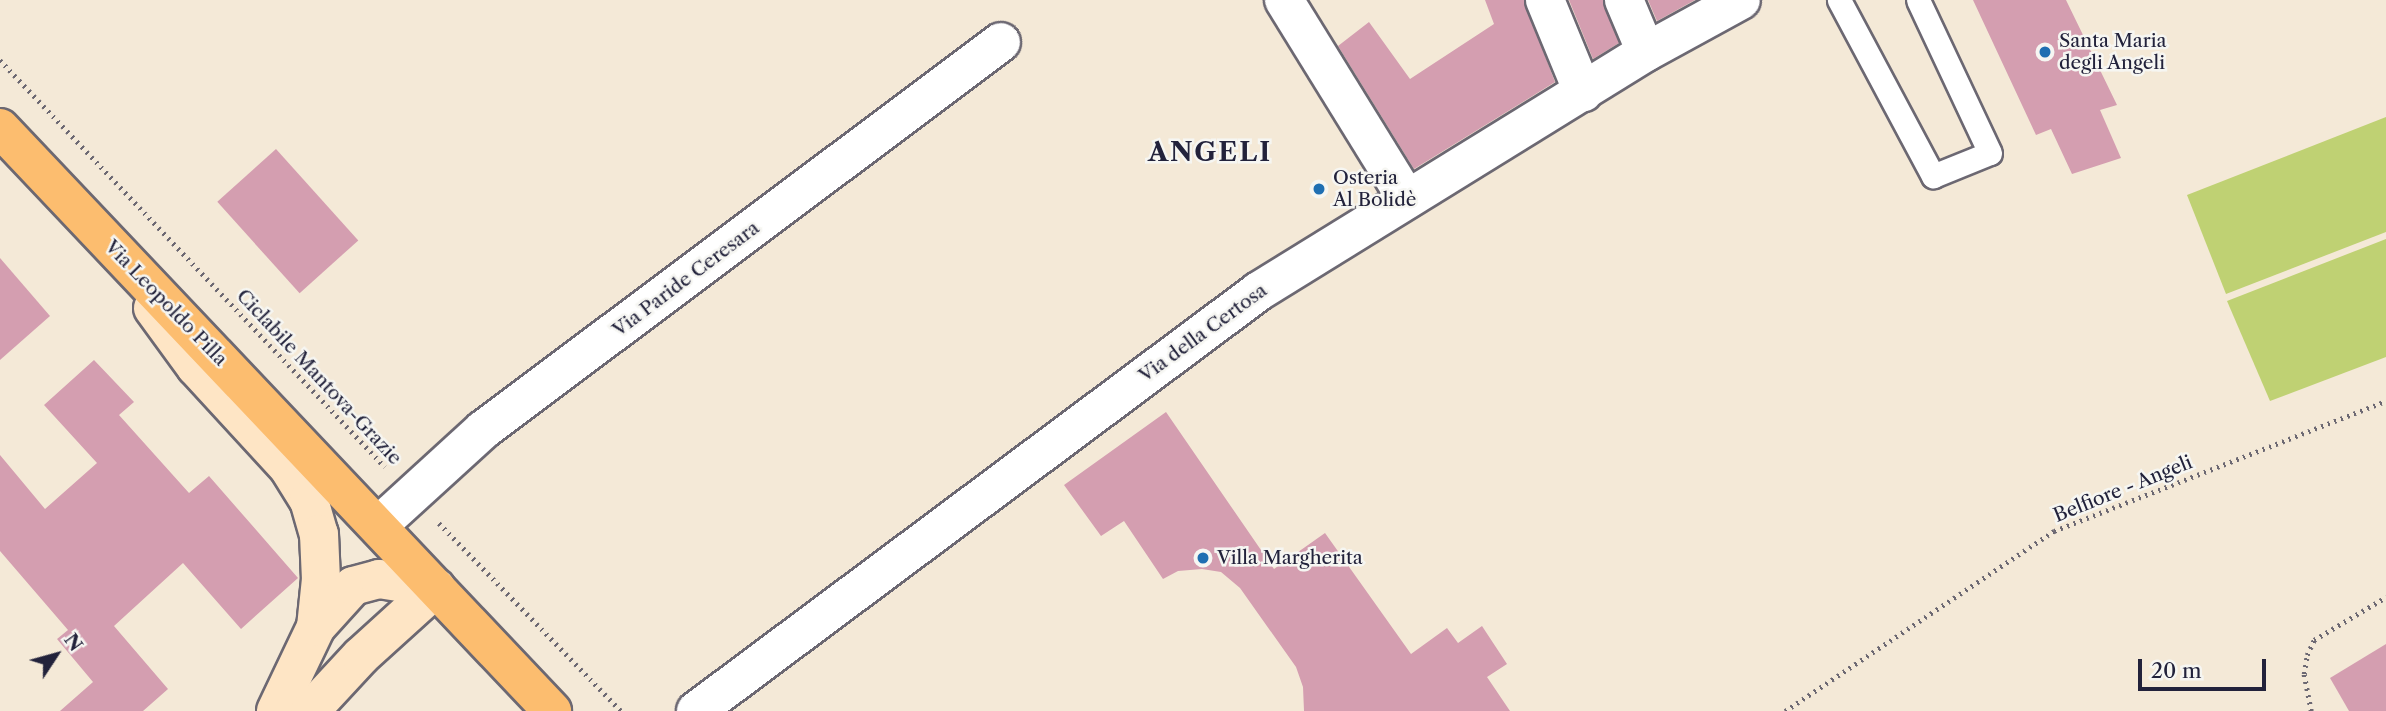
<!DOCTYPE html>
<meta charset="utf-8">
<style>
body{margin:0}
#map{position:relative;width:2386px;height:711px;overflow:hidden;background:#f4e9d7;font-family:"Libre Caslon Text",serif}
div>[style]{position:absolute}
.green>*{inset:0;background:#bfd173}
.building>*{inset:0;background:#d49eb0;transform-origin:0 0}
.path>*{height:4.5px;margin-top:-2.25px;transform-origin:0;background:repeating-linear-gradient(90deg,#6c6872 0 2px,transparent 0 7px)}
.roads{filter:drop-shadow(2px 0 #6c6872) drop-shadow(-2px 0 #6c6872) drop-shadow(0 2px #6c6872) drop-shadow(0 -2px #6c6872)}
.service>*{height:23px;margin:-11.5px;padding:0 11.5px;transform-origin:11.5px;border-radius:11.5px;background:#fff}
.minor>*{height:38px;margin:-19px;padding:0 19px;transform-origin:19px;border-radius:19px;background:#fff}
.secondary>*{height:38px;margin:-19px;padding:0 19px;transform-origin:19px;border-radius:19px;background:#fee5c5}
.primary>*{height:38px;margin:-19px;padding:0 19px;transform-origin:19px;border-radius:19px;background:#fcbd6f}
.dots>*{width:19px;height:19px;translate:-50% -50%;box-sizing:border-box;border:4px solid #f6f6f2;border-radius:50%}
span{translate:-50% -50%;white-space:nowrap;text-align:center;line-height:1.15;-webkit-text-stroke:5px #f6f6f2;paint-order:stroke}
.poi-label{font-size:19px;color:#22223b}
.left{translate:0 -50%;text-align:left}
.street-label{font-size:19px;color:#22223b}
.district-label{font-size:26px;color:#22223b;font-weight:700;letter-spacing:2px}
.north{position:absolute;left:21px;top:620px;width:70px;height:70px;-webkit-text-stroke:5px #f6f6f2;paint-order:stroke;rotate:54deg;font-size:19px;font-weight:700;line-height:28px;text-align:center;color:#22223b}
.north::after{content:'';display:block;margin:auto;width:24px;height:32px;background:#22223b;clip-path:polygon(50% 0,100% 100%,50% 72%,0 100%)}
.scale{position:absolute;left:2138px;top:659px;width:128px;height:32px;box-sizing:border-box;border:4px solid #22223b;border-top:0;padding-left:9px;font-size:21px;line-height:24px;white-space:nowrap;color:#22223b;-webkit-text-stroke:5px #f6f6f2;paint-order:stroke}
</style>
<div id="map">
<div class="green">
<i style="clip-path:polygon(2386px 117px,2386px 232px,2226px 294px,2187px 195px)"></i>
<i style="clip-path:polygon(2386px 239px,2386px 357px,2270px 401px,2227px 301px)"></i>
</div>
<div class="building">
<i style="clip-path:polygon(1485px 0,1524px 0,1555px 82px,1414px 169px,1338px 46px,1369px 22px,1410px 79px,1494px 24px)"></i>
<i style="clip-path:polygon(1569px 0,1603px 0,1619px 43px,1593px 59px)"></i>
<i style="clip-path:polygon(1648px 0,1695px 0,1657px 21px)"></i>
<i style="clip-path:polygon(1973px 0,2066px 0,2117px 105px,2100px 110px,2121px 158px,2072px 174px,2051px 129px,2036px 135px)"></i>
<i style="left:276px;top:149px;width:123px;height:79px;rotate:48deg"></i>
<i style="clip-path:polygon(0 258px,50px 316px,0 360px)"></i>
<i style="clip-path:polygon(94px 360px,134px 402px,119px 415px,189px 493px,209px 476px,298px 578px,241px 629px,183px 563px,114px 626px,168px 689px,143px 711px,60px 711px,93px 682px,57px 639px,68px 630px,0 551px,0 455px,45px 509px,97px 463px,44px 405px)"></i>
<i style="clip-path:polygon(1166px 412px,1274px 569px,1325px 533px,1411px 654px,1447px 628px,1458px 643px,1482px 626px,1507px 664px,1487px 677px,1510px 711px,1304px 711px,1303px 687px,1296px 667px,1240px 588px,1221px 572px,1202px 569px,1178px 571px,1163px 579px,1124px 521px,1101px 536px,1064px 485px)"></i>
<i style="clip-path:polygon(2386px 644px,2386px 711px,2349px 711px,2330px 678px)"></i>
</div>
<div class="path">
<i style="left:0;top:60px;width:560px;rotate:46.59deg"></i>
<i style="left:439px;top:523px;width:262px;rotate:45.9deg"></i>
<i style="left:1785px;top:711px;width:324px;rotate:-33.8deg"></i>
<i style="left:2054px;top:531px;width:357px;rotate:-21.4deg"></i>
<i style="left:2311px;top:711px;width:38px;rotate:-101deg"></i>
<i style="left:2304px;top:674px;width:19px;rotate:-81deg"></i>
<i style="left:2307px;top:655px;width:17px;rotate:-65deg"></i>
<i style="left:2314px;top:640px;width:84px;rotate:-30.8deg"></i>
</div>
<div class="roads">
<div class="service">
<i style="left:1839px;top:0;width:200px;rotate:61.9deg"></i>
<i style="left:1933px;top:176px;width:61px;rotate:-22deg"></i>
<i style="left:1990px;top:153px;width:169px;rotate:-115.2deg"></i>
</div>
<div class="minor">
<i style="left:1284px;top:0;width:234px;rotate:58.3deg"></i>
<i style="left:1545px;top:0;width:100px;rotate:67.6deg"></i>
<i style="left:1624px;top:0;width:56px;rotate:67.1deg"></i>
<i style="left:379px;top:525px;width:141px;rotate:-42.4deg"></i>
<i style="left:483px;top:430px;width:647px;rotate:-36.83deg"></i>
<i style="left:696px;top:711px;width:702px;rotate:-36.72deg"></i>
<i style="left:1259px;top:291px;width:455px;rotate:-31.7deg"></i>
<i style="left:1646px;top:52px;width:108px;rotate:-28.7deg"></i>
</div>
<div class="secondary">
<i style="left:153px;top:308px;width:73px;rotate:53.9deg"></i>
<i style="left:196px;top:367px;width:136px;rotate:47.4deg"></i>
<i style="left:288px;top:467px;width:39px;rotate:58deg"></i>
<i style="left:309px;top:500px;width:35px;rotate:74deg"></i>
<i style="left:319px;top:534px;width:45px;rotate:87.5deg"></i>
<i style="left:321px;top:579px;width:48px;rotate:95.9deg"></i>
<i style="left:316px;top:627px;width:93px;rotate:115.5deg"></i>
<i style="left:316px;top:627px;width:55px;rotate:-47.9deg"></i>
<i style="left:353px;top:586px;width:27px;rotate:-15deg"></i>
<i style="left:379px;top:579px;width:58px;rotate:9deg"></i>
<i style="left:310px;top:711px;width:75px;rotate:-47.2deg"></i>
<i style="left:361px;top:656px;width:101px;rotate:-42.2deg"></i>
</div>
<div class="primary">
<i style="left:0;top:128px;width:803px;rotate:46.56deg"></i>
</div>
</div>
<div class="dots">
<i style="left:2045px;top:52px;background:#1f6fb2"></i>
<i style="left:1319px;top:189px;background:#1f6fb2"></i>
<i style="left:1203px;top:558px;background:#1f6fb2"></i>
</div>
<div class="poi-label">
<span class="left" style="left:2059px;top:52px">Santa Maria<br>degli Angeli</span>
<span class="left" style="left:1333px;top:189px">Osteria<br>Al Bolidè</span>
<span class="left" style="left:1217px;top:558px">Villa Margherita</span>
</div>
<div class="street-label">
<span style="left:686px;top:279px;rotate:-37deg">Via Paride Ceresara</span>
<span style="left:166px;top:303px;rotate:46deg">Via Leopoldo Pilla</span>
<span style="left:1203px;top:333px;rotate:-36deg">Via della Certosa</span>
<span style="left:319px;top:377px;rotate:47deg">Ciclabile Mantova-Grazie</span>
<span style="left:2123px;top:489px;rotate:-22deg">Belfiore - Angeli</span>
</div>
<div class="district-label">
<span style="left:1210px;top:153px">ANGELI</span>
</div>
<div class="north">N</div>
<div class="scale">20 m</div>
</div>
